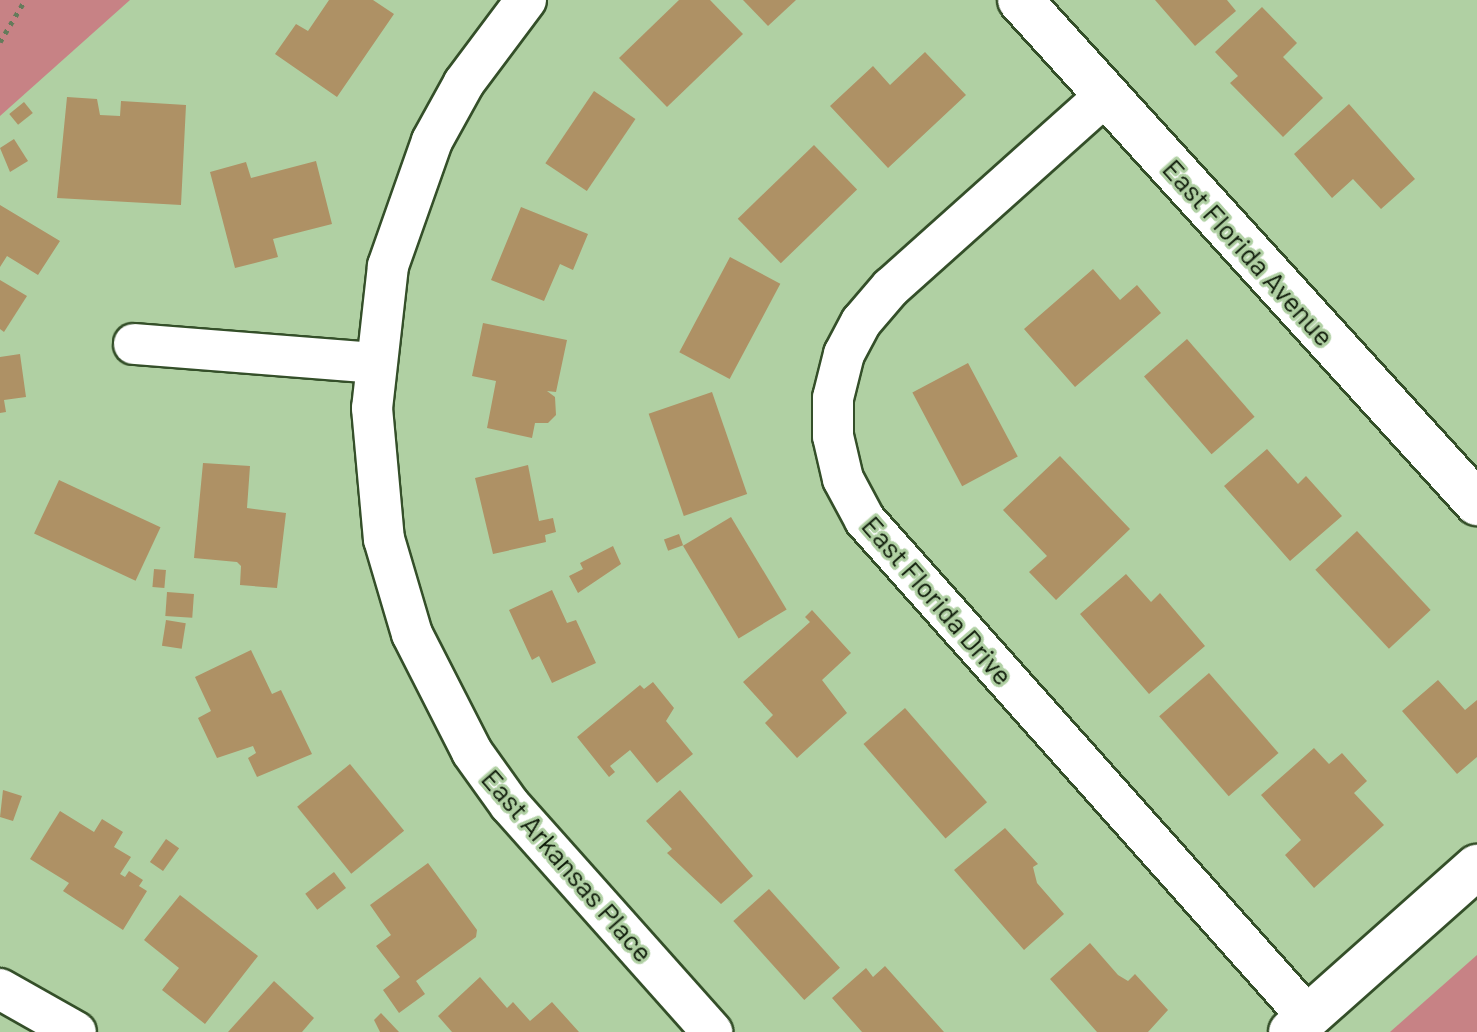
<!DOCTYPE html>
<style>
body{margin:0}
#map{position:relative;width:1477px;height:1032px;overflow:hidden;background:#b0d0a3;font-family:Barlow,sans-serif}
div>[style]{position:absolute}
.green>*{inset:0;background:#c78285}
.building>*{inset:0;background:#ae9165;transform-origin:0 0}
.path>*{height:5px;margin-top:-2.5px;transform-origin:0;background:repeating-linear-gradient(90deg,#657b5b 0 4px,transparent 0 10px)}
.roads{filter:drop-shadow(2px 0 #344f29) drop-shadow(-2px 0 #344f29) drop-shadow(0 2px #344f29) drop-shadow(0 -2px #344f29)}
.minor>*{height:40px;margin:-20px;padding:0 20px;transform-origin:20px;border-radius:20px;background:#fff}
.tertiary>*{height:44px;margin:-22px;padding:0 22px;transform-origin:22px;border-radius:22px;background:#fff}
.secondary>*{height:44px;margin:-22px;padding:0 22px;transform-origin:22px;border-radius:22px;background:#fff}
span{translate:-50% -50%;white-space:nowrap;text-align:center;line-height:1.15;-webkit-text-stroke:6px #b0d0a3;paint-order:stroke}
.street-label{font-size:28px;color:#0f1b0a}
</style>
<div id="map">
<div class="green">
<i style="clip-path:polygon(0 0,130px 0,0 116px)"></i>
<i style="clip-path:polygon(1477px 955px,1477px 1032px,1390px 1032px)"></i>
</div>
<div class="building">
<i style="clip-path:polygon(329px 0,373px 0,394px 14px,337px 97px,275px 54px,296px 24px,308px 31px)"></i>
<i style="clip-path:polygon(679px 0,710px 0,743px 34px,667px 107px,619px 58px)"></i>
<i style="clip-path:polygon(743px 0,796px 0,768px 26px)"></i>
<i style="clip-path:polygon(1155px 0,1227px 0,1236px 11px,1195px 46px)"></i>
<i style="clip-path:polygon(1262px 7px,1297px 43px,1283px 57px,1323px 98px,1283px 137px,1230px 83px,1238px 76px,1215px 52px)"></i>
<i style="clip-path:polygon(925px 52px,966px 95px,888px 168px,830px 106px,873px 66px,890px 85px)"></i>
<i style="left:594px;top:91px;width:50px;height:87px;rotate:34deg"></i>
<i style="clip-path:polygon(67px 97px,97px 99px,100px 115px,120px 116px,121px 101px,186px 105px,181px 205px,57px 198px)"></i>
<i style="left:24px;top:102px;width:14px;height:19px;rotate:51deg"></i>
<i style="clip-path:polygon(1349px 104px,1415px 179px,1381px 209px,1353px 179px,1332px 198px,1294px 154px)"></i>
<i style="clip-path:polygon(14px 139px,28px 161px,10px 172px,0 148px)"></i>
<i style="left:814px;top:145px;width:62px;height:106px;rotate:46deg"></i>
<i style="clip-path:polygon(316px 161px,332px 224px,273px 239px,278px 257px,235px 268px,210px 172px,246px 162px,251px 178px)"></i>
<i style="clip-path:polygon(0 205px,60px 241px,38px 275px,7px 256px,0 267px)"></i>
<i style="clip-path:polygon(521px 207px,588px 234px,573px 270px,560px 264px,544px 301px,491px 280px)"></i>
<i style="left:730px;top:257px;width:57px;height:108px;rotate:28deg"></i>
<i style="clip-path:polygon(1093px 269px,1120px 300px,1137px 285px,1161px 313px,1075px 387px,1024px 329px)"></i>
<i style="clip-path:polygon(0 280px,27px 296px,4px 332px,0 329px)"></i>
<i style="clip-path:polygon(483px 323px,567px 340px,556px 392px,547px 391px,555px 397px,556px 415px,548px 423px,535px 423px,532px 438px,487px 428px,496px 381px,472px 376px)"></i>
<i style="left:1187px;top:339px;width:103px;height:57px;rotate:49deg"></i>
<i style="clip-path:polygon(20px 354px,26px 397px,4px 400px,6px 412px,0 413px,0 357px)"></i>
<i style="left:968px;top:363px;width:106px;height:63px;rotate:62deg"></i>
<i style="left:712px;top:392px;width:108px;height:67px;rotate:71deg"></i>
<i style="clip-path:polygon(1267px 449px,1298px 484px,1306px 476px,1342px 516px,1290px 561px,1224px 486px)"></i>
<i style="clip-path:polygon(1060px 456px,1130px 529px,1056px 600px,1029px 572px,1047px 556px,1003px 510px)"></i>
<i style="clip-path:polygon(203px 463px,250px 466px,247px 508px,286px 513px,277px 588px,240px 585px,241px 566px,237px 562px,194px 558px)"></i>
<i style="clip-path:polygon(528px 465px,539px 521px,553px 518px,556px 532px,545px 535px,546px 542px,493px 554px,475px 478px)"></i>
<i style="left:59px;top:480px;width:112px;height:59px;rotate:25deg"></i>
<i style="left:731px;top:517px;width:108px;height:56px;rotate:59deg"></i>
<i style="left:1357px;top:531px;width:108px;height:57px;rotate:47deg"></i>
<i style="left:679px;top:534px;width:12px;height:16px;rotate:70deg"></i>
<i style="clip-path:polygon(613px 546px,621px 564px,578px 593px,569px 576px,583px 569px,580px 563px)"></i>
<i style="left:154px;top:569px;width:12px;height:18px;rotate:5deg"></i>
<i style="clip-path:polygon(1126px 574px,1151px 602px,1160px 593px,1205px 646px,1149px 694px,1080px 614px)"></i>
<i style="clip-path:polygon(552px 590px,567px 623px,576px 620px,596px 663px,552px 683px,539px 656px,532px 660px,509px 610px)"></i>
<i style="left:167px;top:592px;width:27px;height:24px;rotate:4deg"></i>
<i style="clip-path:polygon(812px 610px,851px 653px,822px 680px,847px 713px,797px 758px,765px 723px,773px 715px,743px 682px,810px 622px,805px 617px)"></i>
<i style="left:166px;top:620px;width:20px;height:26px;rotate:9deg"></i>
<i style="clip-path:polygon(251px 650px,272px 694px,281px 690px,312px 754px,257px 777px,248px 758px,256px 753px,253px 746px,217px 758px,198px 718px,211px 711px,195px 677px)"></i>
<i style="left:1209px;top:673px;width:106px;height:66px;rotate:49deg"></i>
<i style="clip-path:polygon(1438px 680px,1465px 710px,1477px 700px,1477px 757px,1457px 774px,1402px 711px)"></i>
<i style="clip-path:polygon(653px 682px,674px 708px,666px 721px,693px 754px,657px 783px,630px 750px,610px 766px,615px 772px,609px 777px,577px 737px,640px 685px,644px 689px)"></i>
<i style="left:905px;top:708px;width:125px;height:55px;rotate:49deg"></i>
<i style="clip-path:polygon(1314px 748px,1329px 764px,1342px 753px,1367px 781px,1354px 793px,1384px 825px,1314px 888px,1285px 855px,1301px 840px,1261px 795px)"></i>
<i style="left:350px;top:764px;width:86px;height:68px;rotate:51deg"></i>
<i style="clip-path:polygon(3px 790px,22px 796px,13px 821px,0 817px)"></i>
<i style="clip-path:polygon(680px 790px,753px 876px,721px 904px,667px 853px,672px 849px,646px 821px)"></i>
<i style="clip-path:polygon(60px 811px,94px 832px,102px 819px,123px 832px,114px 847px,131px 857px,120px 874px,125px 877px,129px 871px,143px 880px,139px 886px,147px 891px,123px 930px,63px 891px,69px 883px,30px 859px)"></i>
<i style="clip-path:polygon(1005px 828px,1038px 864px,1033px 867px,1037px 883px,1064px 914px,1024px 950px,954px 870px)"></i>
<i style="left:166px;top:839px;width:16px;height:28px;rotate:35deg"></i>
<i style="clip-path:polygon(428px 863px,477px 930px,476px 937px,416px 981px,425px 994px,399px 1013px,383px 990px,400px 977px,376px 946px,391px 935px,370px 905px)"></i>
<i style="left:334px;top:872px;width:20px;height:36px;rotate:53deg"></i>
<i style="left:769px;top:889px;width:106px;height:48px;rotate:48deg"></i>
<i style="clip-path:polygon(180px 895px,258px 956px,205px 1024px,162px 990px,179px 968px,144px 940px)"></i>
<i style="clip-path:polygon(1090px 943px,1118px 975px,1128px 981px,1135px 974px,1168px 1010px,1148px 1032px,1097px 1032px,1050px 979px)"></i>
<i style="clip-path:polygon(885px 966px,944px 1032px,862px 1032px,832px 998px,866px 968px,873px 977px)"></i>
<i style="clip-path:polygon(480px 977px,507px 1008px,513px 1002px,530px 1021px,552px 1002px,579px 1032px,452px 1032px,438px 1016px)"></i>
<i style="clip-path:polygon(274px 981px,314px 1018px,302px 1032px,228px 1032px)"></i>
<i style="clip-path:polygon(381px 1013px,399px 1032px,380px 1032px,374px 1020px)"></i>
</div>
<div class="path">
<i style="left:0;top:42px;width:49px;rotate:-59.2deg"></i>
</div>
<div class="roads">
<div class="minor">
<i style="left:526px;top:0;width:104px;rotate:126.8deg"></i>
<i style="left:464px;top:83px;width:66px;rotate:118.9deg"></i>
<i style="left:432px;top:141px;width:133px;rotate:109.4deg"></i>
<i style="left:388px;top:266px;width:143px;rotate:96.4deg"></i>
<i style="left:372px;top:408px;width:132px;rotate:84.8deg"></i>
<i style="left:384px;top:539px;width:99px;rotate:73.6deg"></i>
<i style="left:412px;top:634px;width:132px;rotate:63deg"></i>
<i style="left:472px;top:752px;width:65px;rotate:54.4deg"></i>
<i style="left:510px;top:805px;width:304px;rotate:48.3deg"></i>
<i style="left:1106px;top:95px;width:288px;rotate:138.2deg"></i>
<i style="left:891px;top:287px;width:46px;rotate:130.6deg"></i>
<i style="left:861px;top:322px;width:36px;rotate:118deg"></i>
<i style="left:844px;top:354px;width:45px;rotate:104deg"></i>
<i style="left:833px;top:398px;width:38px;rotate:90deg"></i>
<i style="left:833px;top:436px;width:44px;rotate:76.9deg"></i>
<i style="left:843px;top:479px;width:47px;rotate:61.8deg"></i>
<i style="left:865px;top:520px;width:666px;rotate:48.29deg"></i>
<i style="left:134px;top:344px;width:240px;rotate:4.5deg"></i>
<i style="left:0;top:989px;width:87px;rotate:29.5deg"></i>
</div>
<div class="tertiary">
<i style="left:1020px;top:0;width:680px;rotate:47.74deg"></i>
</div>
<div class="secondary">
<i style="left:1291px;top:1032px;width:249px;rotate:-41.6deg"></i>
</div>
</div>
<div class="street-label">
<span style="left:1249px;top:252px;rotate:48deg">East Florida Avenue</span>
<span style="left:938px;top:600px;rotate:49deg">East Florida Drive</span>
<span style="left:568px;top:865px;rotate:49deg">East Arkansas Place</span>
</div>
</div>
